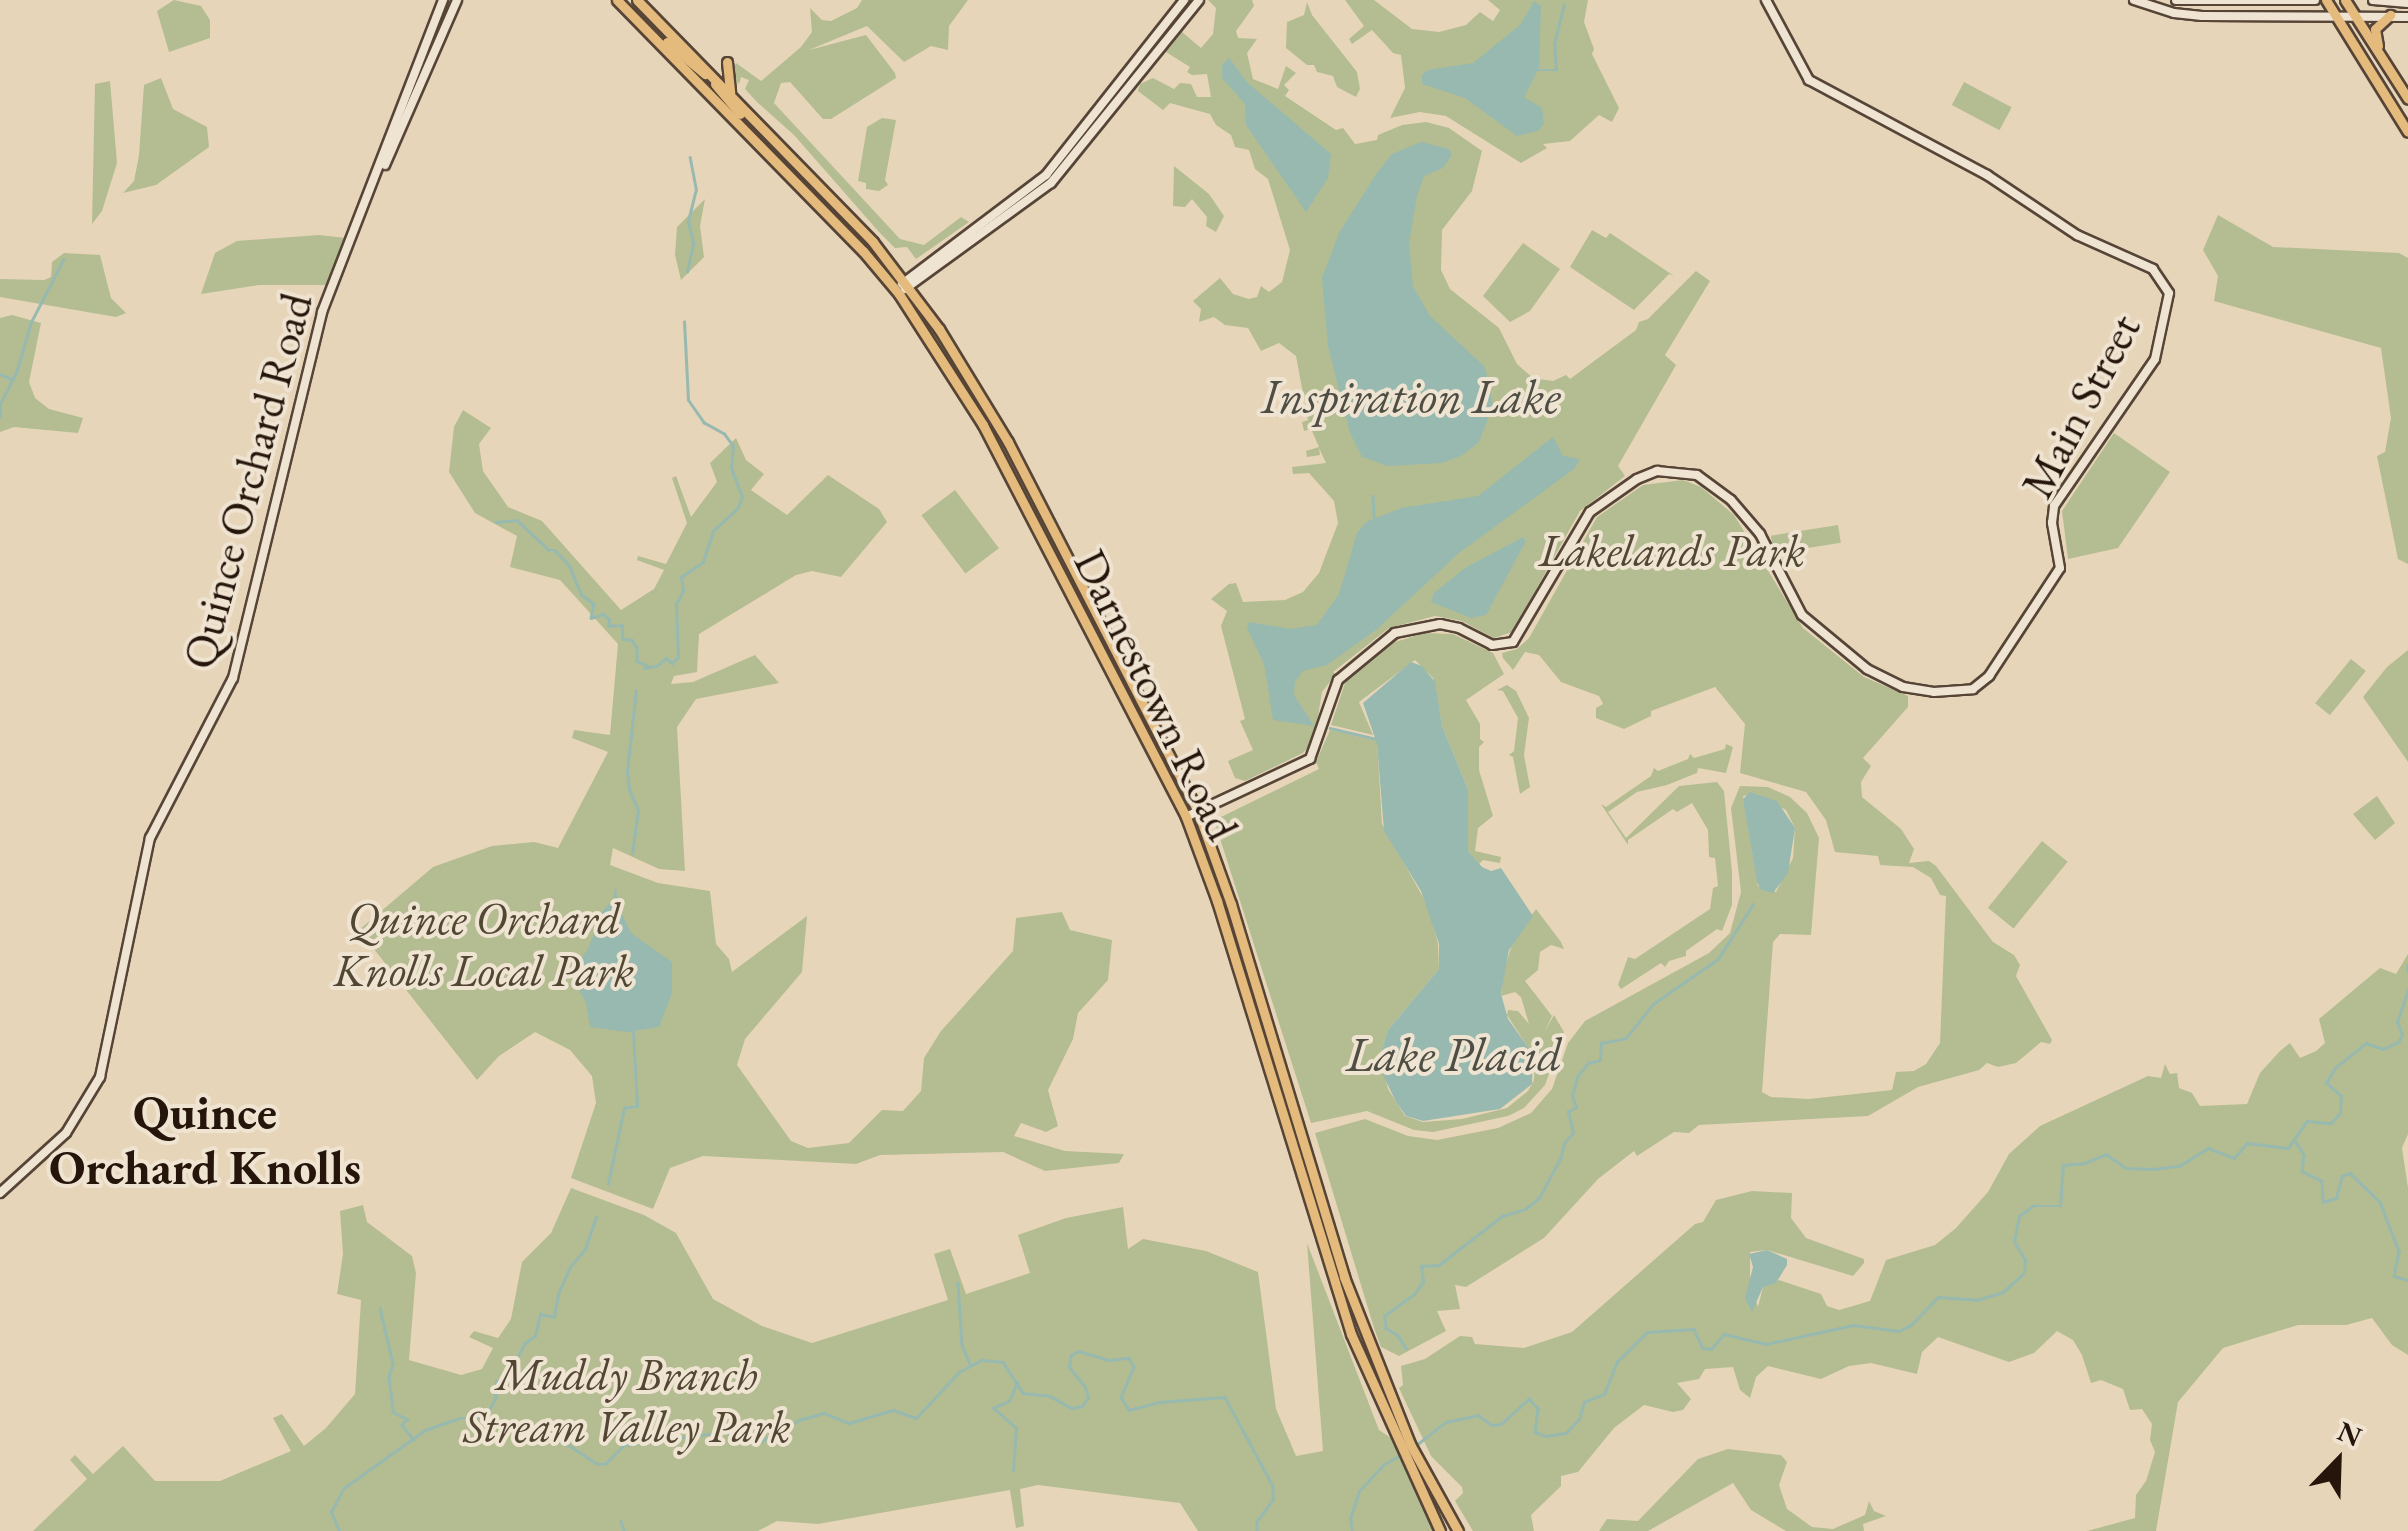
<!DOCTYPE html>
<style>
body{margin:0}
#map{position:relative;width:2408px;height:1531px;overflow:hidden;background:#e7d5ba;font-family:"EB Garamond",serif}
div>[style]{position:absolute}
.green>*{inset:0;background:#b4bd91;transform-origin:0 0}
.water>*{inset:0;background:#97b9af}
.stream>*{height:2.5px;margin:-1.25px;padding:0 1.25px;transform-origin:1.25px;border-radius:1.25px;background:#97b9af}
.roads{filter:drop-shadow(2px 0 #564537) drop-shadow(-2px 0 #564537) drop-shadow(0 2px #564537) drop-shadow(0 -2px #564537)}
.tertiary>*{height:8px;margin:-4px;padding:0 4px;transform-origin:4px;border-radius:4px;background:#efe4d2}
.primary>*{height:9px;margin:-4.5px;padding:0 4.5px;transform-origin:4.5px;border-radius:4.5px;background:#e4ba7d}
span{translate:-50% -50%;white-space:nowrap;text-align:center;line-height:1.15;-webkit-text-stroke:8px #efe4d2;paint-order:stroke}
.street-label{font-size:45px;color:#26150b}
.park-label{font-size:45px;color:#514733;font-style:italic}
.water-label{font-size:48px;color:#4e4e44;font-style:italic}
.neighbourhood-label{font-size:48px;color:#26150b;font-weight:700}
.north{position:absolute;left:2288px;top:1411px;width:100px;height:100px;-webkit-text-stroke:8px #efe4d2;paint-order:stroke;rotate:23deg;font-size:28px;font-weight:700;line-height:40px;text-align:center;color:#26150b}
.north::after{content:'';display:block;margin:auto;width:35px;height:45px;background:#26150b;clip-path:polygon(50% 0,100% 100%,50% 72%,0 100%)}
</style>
<div id="map">
<div class="green">
<i style="clip-path:polygon(174px 0,201px 6px,210px 20px,210px 38px,169px 52px,157px 11px)"></i>
<i style="clip-path:polygon(862px 0,968px 0,949px 26px,948px 50px,931px 46px,904px 62px,867px 26px,809px 50px,866px 35px,895px 73px,896px 78px,831px 119px,823px 119px,790px 82px,781px 83px,774px 103px,900px 239px,924px 245px,961px 217px,969px 222px,916px 259px,907px 247px,895px 248px,879px 232px,794px 135px,757px 102px,745px 89px,749px 80px,741px 77px,739px 84px,731px 77px,736px 63px,761px 81px,801px 47px,812px 32px,810px 8px,822px 20px,831px 21px,857px 8px)"></i>
<i style="clip-path:polygon(1208px 0,1252px 0,1254px 6px,1236px 31px,1238px 38px,1257px 39px,1247px 53px,1253px 79px,1278px 89px,1286px 66px,1296px 73px,1284px 85px,1289px 90px,1285px 96px,1336px 130px,1343px 128px,1355px 144px,1377px 140px,1378px 135px,1402px 125px,1426px 122px,1449px 128px,1482px 151px,1472px 191px,1442px 230px,1441px 270px,1450px 289px,1499px 328px,1517px 364px,1533px 378px,1553px 381px,1566px 375px,1570px 379px,1636px 330px,1639px 322px,1648px 319px,1696px 271px,1710px 281px,1665px 355px,1676px 365px,1618px 466px,1625px 476px,1580px 511px,1512px 632px,1494px 638px,1462px 621px,1435px 616px,1389px 628px,1333px 672px,1336px 674px,1322px 692px,1314px 740px,1303px 753px,1245px 781px,1235px 778px,1228px 761px,1253px 750px,1240px 721px,1245px 719px,1221px 626px,1227px 611px,1211px 599px,1229px 584px,1236px 583px,1243px 602px,1285px 600px,1303px 592px,1319px 573px,1338px 523px,1334px 501px,1309px 473px,1293px 474px,1292px 467px,1326px 463px,1319px 448px,1320px 455px,1307px 457px,1306px 451px,1319px 447px,1311px 429px,1304px 431px,1302px 422px,1308px 420px,1296px 356px,1279px 343px,1261px 351px,1248px 328px,1225px 325px,1214px 317px,1199px 322px,1201px 309px,1193px 301px,1220px 278px,1233px 294px,1249px 299px,1257px 297px,1261px 286px,1269px 292px,1282px 282px,1290px 250px,1268px 179px,1255px 169px,1249px 150px,1235px 147px,1231px 135px,1216px 125px,1210px 114px,1170px 103px,1163px 110px,1138px 91px,1140px 84px,1153px 78px,1174px 89px,1180px 83px,1191px 84px,1197px 97px,1211px 97px,1207px 74px,1192px 75px,1187px 72px,1190px 67px,1166px 52px,1182px 32px,1201px 48px,1213px 34px,1216px 8px)"></i>
<i style="clip-path:polygon(1345px 0,1374px 0,1412px 29px,1439px 32px,1466px 25px,1480px 12px,1493px 21px,1500px 10px,1488px 0,1588px 0,1584px 22px,1594px 49px,1592px 54px,1619px 108px,1612px 122px,1599px 115px,1570px 141px,1543px 144px,1547px 148px,1521px 163px,1446px 116px,1420px 112px,1390px 118px,1405px 88px,1401px 55px,1393px 53px,1372px 30px,1352px 44px,1349px 39px,1364px 26px)"></i>
<i style="clip-path:polygon(1307px 2px,1312px 15px,1357px 72px,1360px 89px,1356px 97px,1337px 87px,1333px 76px,1317px 72px,1314px 65px,1307px 65px,1286px 48px,1287px 22px,1304px 15px)"></i>
<i style="clip-path:polygon(161px 78px,173px 109px,207px 127px,209px 147px,156px 185px,123px 193px,134px 181px,139px 155px,144px 85px)"></i>
<i style="clip-path:polygon(110px 81px,117px 163px,102px 211px,92px 224px,95px 84px)"></i>
<i style="left:1964px;top:82px;width:54px;height:26px;rotate:28deg"></i>
<i style="clip-path:polygon(882px 118px,896px 120px,885px 180px,888px 185px,879px 191px,866px 189px,866px 183px,858px 181px,867px 127px)"></i>
<i style="clip-path:polygon(1174px 166px,1209px 194px,1224px 216px,1216px 232px,1206px 226px,1207px 217px,1192px 199px,1185px 207px,1173px 206px)"></i>
<i style="clip-path:polygon(705px 199px,700px 226px,704px 257px,681px 280px,675px 255px,677px 227px)"></i>
<i style="clip-path:polygon(2218px 215px,2273px 247px,2399px 253px,2408px 258px,2408px 564px,2398px 559px,2377px 456px,2385px 452px,2391px 418px,2381px 348px,2214px 301px,2218px 276px,2203px 250px)"></i>
<i style="clip-path:polygon(1592px 230px,1606px 238px,1610px 233px,1674px 276px,1669px 274px,1634px 310px,1570px 267px)"></i>
<i style="clip-path:polygon(319px 235px,346px 238px,327px 285px,259px 285px,201px 294px,215px 253px,237px 241px)"></i>
<i style="clip-path:polygon(1523px 243px,1560px 269px,1530px 311px,1510px 322px,1483px 296px)"></i>
<i style="clip-path:polygon(64px 253px,100px 255px,111px 298px,126px 313px,116px 317px,0 297px,0 279px,44px 280px,51px 277px,52px 262px)"></i>
<i style="clip-path:polygon(909px 301px,953px 357px,995px 429px,1076px 585px,965px 386px)"></i>
<i style="clip-path:polygon(12px 315px,41px 323px,29px 382px,35px 398px,49px 409px,83px 418px,78px 433px,14px 427px,0 432px,0 318px)"></i>
<i style="clip-path:polygon(463px 410px,491px 428px,479px 444px,483px 471px,508px 507px,542px 521px,621px 610px,654px 589px,664px 570px,637px 560px,638px 556px,666px 564px,687px 523px,672px 478px,676px 476px,691px 517px,717px 482px,710px 463px,736px 438px,746px 460px,764px 474px,751px 490px,787px 515px,828px 475px,879px 509px,887px 522px,841px 577px,812px 571px,796px 575px,699px 634px,697px 672px,674px 676px,671px 684px,693px 682px,755px 655px,779px 683px,696px 699px,677px 727px,685px 871px,659px 869px,613px 848px,610px 865px,658px 883px,710px 891px,716px 944px,729px 959px,732px 972px,807px 916px,802px 972px,745px 1039px,737px 1065px,791px 1141px,808px 1148px,849px 1143px,882px 1110px,903px 1111px,921px 1091px,924px 1058px,941px 1031px,1013px 951px,1016px 918px,1062px 912px,1070px 930px,1112px 940px,1108px 980px,1078px 1013px,1073px 1039px,1048px 1090px,1058px 1126px,1046px 1132px,1021px 1123px,1014px 1136px,1065px 1151px,1124px 1154px,1119px 1163px,1045px 1171px,1003px 1152px,880px 1155px,856px 1164px,703px 1156px,670px 1168px,653px 1209px,571px 1178px,596px 1103px,592px 1076px,570px 1050px,535px 1032px,499px 1056px,477px 1080px,359px 930px,433px 867px,492px 846px,534px 842px,558px 848px,608px 752px,572px 738px,574px 730px,610px 735px,618px 644px,560px 580px,510px 567px,517px 536px,475px 513px,449px 472px,454px 427px)"></i>
<i style="clip-path:polygon(2114px 433px,2170px 472px,2118px 548px,2068px 559px,2062px 511px)"></i>
<i style="clip-path:polygon(evenodd,1683px 480px,1701px 487px,1734px 515px,1803px 628px,1864px 677px,1908px 696px,1908px 707px,1863px 758px,1871px 766px,1861px 782px,1862px 797px,1901px 829px,1914px 849px,1909px 863px,1929px 861px,1936px 866px,1993px 942px,2014px 955px,2020px 965px,2016px 976px,2052px 1040px,2050px 1044px,2041px 1042px,2016px 1063px,1998px 1067px,1987px 1063px,1979px 1070px,1918px 1087px,1868px 1116px,1699px 1125px,1689px 1133px,1674px 1132px,1637px 1156px,1634px 1151px,1598px 1179px,1544px 1238px,1466px 1287px,1455px 1285px,1460px 1309px,1437px 1311px,1446px 1331px,1399px 1356px,1381px 1347px,1374px 1328px,1315px 1133px,1365px 1119px,1408px 1136px,1437px 1140px,1498px 1128px,1531px 1113px,1552px 1089px,1568px 1043px,1585px 1021px,1709px 953px,1730px 933px,1741px 892px,1731px 808px,1740px 786px,1768px 787px,1790px 797px,1807px 813px,1819px 838px,1811px 935px,1780px 934px,1773px 942px,1762px 1092px,1771px 1097px,1809px 1099px,1892px 1090px,1896px 1072px,1914px 1071px,1926px 1064px,1940px 1043px,1946px 896px,1940px 895px,1931px 878px,1913px 867px,1880px 865px,1878px 856px,1835px 852px,1826px 820px,1806px 792px,1740px 773px,1745px 724px,1715px 687px,1651px 711px,1651px 716px,1624px 729px,1596px 718px,1596px 708px,1603px 704px,1599px 696px,1561px 682px,1539px 655px,1525px 652px,1513px 670px,1503px 658px,1502px 653px,1517px 649px,1529px 638px,1597px 517px,1643px 485px,1683px 480px,1756px 794px,1786px 810px,1795px 828px,1793px 858px,1776px 892px,1758px 886px,1743px 796px,1756px 794px)"></i>
<i style="left:955px;top:490px;width:73px;height:42px;rotate:53deg"></i>
<i style="left:1838px;top:525px;width:18px;height:68px;rotate:81deg"></i>
<i style="clip-path:polygon(1425px 633px,1453px 634px,1493px 653px,1504px 674px,1466px 700px,1480px 724px,1480px 739px,1484px 742px,1479px 747px,1479px 770px,1493px 816px,1478px 828px,1475px 851px,1501px 857px,1500px 863px,1483px 860px,1479px 864px,1468px 851px,1468px 789px,1442px 726px,1433px 678px,1415px 660px,1359px 702px,1373px 735px,1331px 725px,1345px 683px,1395px 642px)"></i>
<i style="clip-path:polygon(2408px 650px,2408px 762px,2363px 697px,2387px 667px)"></i>
<i style="left:2351px;top:659px;width:19px;height:57px;rotate:39deg"></i>
<i style="clip-path:polygon(1507px 685px,1516px 691px,1529px 718px,1524px 755px,1530px 787px,1520px 794px,1513px 757px,1509px 755px,1514px 751px,1518px 718px,1503px 691px,1497px 690px)"></i>
<i style="clip-path:polygon(1330px 730px,1377px 741px,1382px 824px,1429px 908px,1438px 944px,1439px 969px,1388px 1030px,1380px 1055px,1388px 1089px,1405px 1116px,1423px 1122px,1462px 1119px,1507px 1108px,1528px 1091px,1534px 1080px,1535px 1058px,1507px 1015px,1508px 1010px,1518px 1011px,1529px 1024px,1521px 997px,1515px 992px,1501px 996px,1505px 968px,1512px 944px,1536px 909px,1561px 942px,1564px 949px,1551px 945px,1540px 952px,1538px 970px,1525px 981px,1552px 1016px,1545px 1031px,1554px 1015px,1564px 1032px,1545px 1085px,1524px 1108px,1508px 1116px,1433px 1132px,1414px 1130px,1367px 1111px,1311px 1123px,1216px 826px,1221px 817px,1319px 769px,1316px 762px)"></i>
<i style="clip-path:polygon(1726px 744px,1733px 747px,1726px 773px,1698px 768px,1697px 773px,1667px 785px,1637px 792px,1608px 812px,1626px 838px,1679px 786px,1717px 782px,1724px 791px,1732px 872px,1732px 905px,1722px 931px,1717px 929px,1686px 951px,1686px 956px,1669px 961px,1665px 967px,1661px 963px,1621px 989px,1618px 985px,1628px 957px,1635px 959px,1710px 909px,1713px 888px,1718px 886px,1716px 867px,1715px 858px,1709px 857px,1708px 830px,1692px 803px,1677px 812px,1673px 809px,1628px 840px,1628px 845px,1601px 804px,1606px 807px,1651px 776px,1654px 768px,1658px 771px,1688px 759px,1690px 754px,1694px 758px,1725px 749px)"></i>
<i style="clip-path:polygon(2377px 796px,2395px 823px,2375px 840px,2353px 814px)"></i>
<i style="left:2042px;top:841px;width:33px;height:86px;rotate:39deg"></i>
<i style="clip-path:polygon(2408px 954px,2408px 1134px,2402px 1148px,2408px 1188px,2408px 1355px,2392px 1345px,2372px 1318px,2346px 1325px,2298px 1325px,2223px 1348px,2178px 1402px,2156px 1531px,2087px 1531px,2135px 1518px,2136px 1495px,2146px 1481px,2155px 1452px,2150px 1440px,2152px 1424px,2142px 1409px,2130px 1410px,2123px 1389px,2101px 1380px,2091px 1383px,2082px 1355px,2073px 1340px,2057px 1331px,2034px 1353px,2009px 1362px,1938px 1337px,1922px 1352px,1917px 1374px,1871px 1363px,1849px 1366px,1821px 1379px,1768px 1366px,1756px 1377px,1750px 1398px,1740px 1390px,1733px 1367px,1705px 1369px,1699px 1379px,1677px 1383px,1691px 1399px,1683px 1410px,1673px 1412px,1644px 1405px,1614px 1428px,1578px 1472px,1561px 1476px,1561px 1486px,1531px 1515px,1534px 1531px,1473px 1531px,1455px 1501px,1463px 1493px,1462px 1487px,1431px 1456px,1399px 1388px,1403px 1385px,1401px 1366px,1425px 1359px,1460px 1336px,1472px 1337px,1475px 1344px,1524px 1348px,1572px 1332px,1695px 1224px,1703px 1222px,1716px 1200px,1752px 1191px,1792px 1193px,1791px 1218px,1806px 1238px,1864px 1259px,1864px 1263px,1853px 1276px,1767px 1250px,1750px 1252px,1750px 1282px,1758px 1307px,1763px 1287px,1779px 1280px,1821px 1294px,1827px 1306px,1839px 1310px,1870px 1301px,1886px 1260px,1935px 1245px,1956px 1228px,1988px 1192px,2009px 1154px,2040px 1126px,2148px 1076px,2161px 1078px,2165px 1064px,2170px 1074px,2177px 1073px,2179px 1088px,2192px 1093px,2200px 1106px,2247px 1104px,2260px 1073px,2280px 1051px,2290px 1043px,2300px 1058px,2316px 1051px,2325px 1043px,2319px 1019px,2380px 968px,2396px 974px)"></i>
<i style="clip-path:polygon(571px 1188px,644px 1215px,676px 1233px,713px 1299px,762px 1326px,812px 1343px,948px 1300px,934px 1254px,950px 1249px,966px 1294px,1030px 1273px,1018px 1235px,1066px 1218px,1123px 1207px,1128px 1249px,1143px 1239px,1206px 1251px,1258px 1272px,1276px 1409px,1296px 1456px,1323px 1451px,1307px 1243px,1379px 1430px,1397px 1442px,1440px 1531px,1198px 1531px,1180px 1503px,1038px 1485px,1020px 1489px,1024px 1526px,1016px 1528px,1010px 1490px,818px 1524px,777px 1521px,758px 1531px,33px 1531px,87px 1479px,70px 1460px,75px 1455px,93px 1474px,123px 1446px,155px 1481px,220px 1481px,291px 1451px,273px 1418px,282px 1414px,304px 1446px,326px 1428px,355px 1394px,361px 1300px,337px 1294px,343px 1254px,340px 1211px,363px 1205px,367px 1222px,412px 1256px,416px 1273px,409px 1360px,461px 1375px,482px 1369px,493px 1348px,469px 1337px,474px 1331px,498px 1338px,511px 1319px,522px 1262px,551px 1233px)"></i>
<i style="clip-path:polygon(1728px 1449px,1781px 1455px,1787px 1462px,1779px 1485px,1787px 1509px,1812px 1527px,1833px 1529px,1865px 1515px,1869px 1501px,1874px 1511px,1886px 1516px,1863px 1524px,1864px 1531px,1786px 1531px,1751px 1510px,1733px 1483px,1648px 1531px,1599px 1531px,1607px 1519px,1638px 1521px,1698px 1459px)"></i>
</div>
<div class="water">
<i style="clip-path:polygon(1534px 1px,1541px 6px,1539px 68px,1524px 97px,1542px 108px,1544px 123px,1538px 131px,1517px 136px,1465px 98px,1422px 84px,1422px 75px,1428px 70px,1473px 63px,1520px 25px)"></i>
<i style="clip-path:polygon(1229px 58px,1247px 82px,1331px 154px,1328px 178px,1306px 212px,1246px 125px,1245px 104px,1222px 78px,1222px 65px)"></i>
<i style="clip-path:polygon(1421px 142px,1449px 149px,1452px 155px,1443px 168px,1424px 176px,1417px 196px,1409px 243px,1413px 286px,1430px 316px,1485px 367px,1493px 406px,1479px 442px,1463px 455px,1442px 463px,1388px 466px,1362px 457px,1350px 433px,1328px 347px,1322px 278px,1339px 233px,1377px 173px,1392px 154px)"></i>
<i style="clip-path:polygon(1553px 437px,1563px 456px,1580px 459px,1574px 469px,1459px 553px,1376px 630px,1327px 665px,1303px 671px,1295px 682px,1294px 695px,1314px 726px,1273px 720px,1264px 664px,1247px 628px,1249px 622px,1290px 629px,1317px 625px,1339px 594px,1357px 533px,1366px 522px,1401px 508px,1478px 496px)"></i>
<i style="clip-path:polygon(1523px 537px,1526px 541px,1486px 615px,1471px 618px,1431px 602px,1434px 593px,1465px 568px)"></i>
<i style="clip-path:polygon(1411px 662px,1422px 666px,1435px 682px,1442px 726px,1468px 789px,1468px 851px,1482px 867px,1491px 871px,1501px 868px,1533px 916px,1509px 950px,1501px 994px,1508px 1019px,1533px 1054px,1532px 1084px,1500px 1109px,1423px 1121px,1406px 1116px,1396px 1102px,1383px 1075px,1380px 1055px,1388px 1030px,1439px 969px,1439px 944px,1421px 891px,1384px 831px,1377px 744px,1363px 703px)"></i>
<i style="clip-path:polygon(1750px 792px,1777px 801px,1795px 828px,1788px 873px,1773px 893px,1761px 890px,1757px 882px,1743px 799px)"></i>
<i style="clip-path:polygon(616px 884px,618px 905px,631px 933px,672px 962px,672px 993px,659px 1027px,627px 1032px,590px 1027px,586px 1003px,574px 981px,574px 968px,588px 949px,603px 910px,613px 901px)"></i>
<i style="clip-path:polygon(1767px 1250px,1787px 1259px,1787px 1265px,1776px 1283px,1763px 1287px,1752px 1312px,1745px 1298px,1753px 1267px,1749px 1254px)"></i>
</div>
<div class="stream">
<i style="left:1539px;top:70px;width:17px"></i>
<i style="left:1556px;top:70px;width:26px;rotate:-94deg"></i>
<i style="left:1554px;top:44px;width:41px;rotate:-76deg"></i>
<i style="left:687px;top:272px;width:30px;rotate:-78deg"></i>
<i style="left:693px;top:243px;width:23px;rotate:-103deg"></i>
<i style="left:688px;top:221px;width:32px;rotate:-76deg"></i>
<i style="left:696px;top:190px;width:33px;rotate:-101deg"></i>
<i style="left:0;top:374px;width:13px;rotate:23deg"></i>
<i style="left:0;top:417px;width:13px;rotate:-90deg"></i>
<i style="left:0;top:404px;width:35px;rotate:-63deg"></i>
<i style="left:16px;top:373px;width:53px;rotate:-73.6deg"></i>
<i style="left:31px;top:322px;width:70px;rotate:-62.7deg"></i>
<i style="left:1373px;top:496px;width:21px;rotate:87deg"></i>
<i style="left:496px;top:522px;width:21px;rotate:-5deg"></i>
<i style="left:517px;top:520px;width:44px;rotate:43.2deg"></i>
<i style="left:549px;top:550px;width:6px"></i>
<i style="left:555px;top:550px;width:21px;rotate:47deg"></i>
<i style="left:569px;top:565px;width:33px;rotate:67deg"></i>
<i style="left:582px;top:595px;width:15px;rotate:37deg"></i>
<i style="left:594px;top:604px;width:14px;rotate:102deg"></i>
<i style="left:591px;top:618px;width:13px;rotate:-18deg"></i>
<i style="left:603px;top:614px;width:8px;rotate:40deg"></i>
<i style="left:609px;top:619px;width:7px;rotate:90deg"></i>
<i style="left:609px;top:626px;width:13px;rotate:-4deg"></i>
<i style="left:622px;top:625px;width:14px;rotate:86deg"></i>
<i style="left:623px;top:639px;width:9px;rotate:6deg"></i>
<i style="left:632px;top:640px;width:9px;rotate:58deg"></i>
<i style="left:637px;top:648px;width:13px;rotate:90deg"></i>
<i style="left:637px;top:661px;width:14px;rotate:25deg"></i>
<i style="left:644px;top:668px;width:13px;rotate:-9deg"></i>
<i style="left:657px;top:666px;width:12px;rotate:-42deg"></i>
<i style="left:666px;top:658px;width:8px;rotate:40deg"></i>
<i style="left:672px;top:663px;width:8px;rotate:-45deg"></i>
<i style="left:678px;top:657px;width:53px;rotate:-92.2deg"></i>
<i style="left:676px;top:604px;width:15px;rotate:-62deg"></i>
<i style="left:683px;top:591px;width:14px;rotate:-98deg"></i>
<i style="left:681px;top:577px;width:27px;rotate:-34deg"></i>
<i style="left:703px;top:562px;width:33px;rotate:-72deg"></i>
<i style="left:713px;top:531px;width:34px;rotate:-43deg"></i>
<i style="left:738px;top:508px;width:12px;rotate:-70deg"></i>
<i style="left:742px;top:497px;width:31px;rotate:-111deg"></i>
<i style="left:731px;top:468px;width:22px;rotate:-85deg"></i>
<i style="left:733px;top:446px;width:15px;rotate:-127deg"></i>
<i style="left:724px;top:434px;width:23px;rotate:-151deg"></i>
<i style="left:704px;top:423px;width:28px;rotate:-125deg"></i>
<i style="left:688px;top:400px;width:78px;rotate:-92.9deg"></i>
<i style="left:1330px;top:728px;width:47px;rotate:13.4deg"></i>
<i style="left:632px;top:854px;width:44px;rotate:-82.2deg"></i>
<i style="left:638px;top:810px;width:22px;rotate:-114deg"></i>
<i style="left:629px;top:790px;width:19px;rotate:-96deg"></i>
<i style="left:627px;top:771px;width:81px;rotate:-83.7deg"></i>
<i style="left:2408px;top:965px;width:6px;rotate:90deg"></i>
<i style="left:2296px;top:1142px;width:15px;rotate:58deg"></i>
<i style="left:2304px;top:1155px;width:16px;rotate:97deg"></i>
<i style="left:2302px;top:1171px;width:22px;rotate:27deg"></i>
<i style="left:2322px;top:1181px;width:21px;rotate:87deg"></i>
<i style="left:2323px;top:1202px;width:14px;rotate:-17deg"></i>
<i style="left:2336px;top:1198px;width:23px;rotate:-75deg"></i>
<i style="left:2342px;top:1176px;width:9px;rotate:-21deg"></i>
<i style="left:2350px;top:1173px;width:42px;rotate:44deg"></i>
<i style="left:2380px;top:1202px;width:53px;rotate:68.8deg"></i>
<i style="left:2399px;top:1251px;width:25px;rotate:101deg"></i>
<i style="left:2394px;top:1276px;width:15px;rotate:16deg"></i>
<i style="left:608px;top:1184px;width:78px;rotate:-78.1deg"></i>
<i style="left:624px;top:1108px;width:13px;rotate:-9deg"></i>
<i style="left:637px;top:1106px;width:75px;rotate:-93.1deg"></i>
<i style="left:958px;top:1283px;width:62px;rotate:86.3deg"></i>
<i style="left:962px;top:1345px;width:21px;rotate:67deg"></i>
<i style="left:380px;top:1308px;width:57px;rotate:76.9deg"></i>
<i style="left:393px;top:1364px;width:14px;rotate:107deg"></i>
<i style="left:389px;top:1377px;width:35px;rotate:83deg"></i>
<i style="left:393px;top:1412px;width:16px;rotate:27deg"></i>
<i style="left:407px;top:1419px;width:8px;rotate:130deg"></i>
<i style="left:402px;top:1425px;width:19px;rotate:51deg"></i>
<i style="left:1406px;top:1349px;width:17px;rotate:-123deg"></i>
<i style="left:1397px;top:1335px;width:13px;rotate:-151deg"></i>
<i style="left:1386px;top:1329px;width:13px;rotate:-99deg"></i>
<i style="left:1384px;top:1316px;width:37px;rotate:-36deg"></i>
<i style="left:1414px;top:1294px;width:15px;rotate:-53deg"></i>
<i style="left:1423px;top:1282px;width:16px;rotate:-97deg"></i>
<i style="left:1421px;top:1266px;width:18px;rotate:-3deg"></i>
<i style="left:1439px;top:1265px;width:80px;rotate:-37.9deg"></i>
<i style="left:1502px;top:1216px;width:24px;rotate:-17deg"></i>
<i style="left:1525px;top:1209px;width:18px;rotate:-38deg"></i>
<i style="left:1539px;top:1198px;width:47px;rotate:-61.8deg"></i>
<i style="left:1561px;top:1157px;width:14px;rotate:-78deg"></i>
<i style="left:1564px;top:1143px;width:13px;rotate:-48deg"></i>
<i style="left:1573px;top:1133px;width:22px;rotate:-103deg"></i>
<i style="left:1568px;top:1112px;width:9px;rotate:-32deg"></i>
<i style="left:1576px;top:1107px;width:12px;rotate:-110deg"></i>
<i style="left:1572px;top:1096px;width:20px;rotate:-75deg"></i>
<i style="left:1577px;top:1077px;width:18px;rotate:-52deg"></i>
<i style="left:1588px;top:1063px;width:12px;rotate:-14deg"></i>
<i style="left:1600px;top:1060px;width:17px;rotate:-87deg"></i>
<i style="left:1601px;top:1043px;width:25px;rotate:-11deg"></i>
<i style="left:1626px;top:1038px;width:43px;rotate:-51.5deg"></i>
<i style="left:1653px;top:1004px;width:79px;rotate:-34.7deg"></i>
<i style="left:1718px;top:959px;width:65px;rotate:-57.5deg"></i>
<i style="left:485px;top:1418px;width:22px;rotate:-63deg"></i>
<i style="left:495px;top:1398px;width:17px;rotate:-87deg"></i>
<i style="left:496px;top:1381px;width:15px;rotate:-4deg"></i>
<i style="left:511px;top:1380px;width:7px;rotate:-106deg"></i>
<i style="left:509px;top:1373px;width:34px;rotate:-62deg"></i>
<i style="left:525px;top:1343px;width:12px;rotate:-35deg"></i>
<i style="left:535px;top:1336px;width:23px;rotate:-77deg"></i>
<i style="left:540px;top:1314px;width:14px;rotate:12deg"></i>
<i style="left:554px;top:1317px;width:23px;rotate:-80deg"></i>
<i style="left:558px;top:1294px;width:30px;rotate:-66deg"></i>
<i style="left:570px;top:1267px;width:23px;rotate:-50deg"></i>
<i style="left:585px;top:1249px;width:34px;rotate:-71deg"></i>
<i style="left:1415px;top:1446px;width:39px;rotate:-38deg"></i>
<i style="left:1446px;top:1422px;width:33px;rotate:-12deg"></i>
<i style="left:1478px;top:1415px;width:17px;rotate:36deg"></i>
<i style="left:1492px;top:1425px;width:9px;rotate:-6deg"></i>
<i style="left:1501px;top:1424px;width:38px;rotate:-42deg"></i>
<i style="left:1529px;top:1399px;width:13px;rotate:45deg"></i>
<i style="left:1538px;top:1408px;width:24px;rotate:97deg"></i>
<i style="left:1535px;top:1432px;width:12px;rotate:20deg"></i>
<i style="left:1546px;top:1436px;width:20px;rotate:-9deg"></i>
<i style="left:1566px;top:1433px;width:19px;rotate:-47deg"></i>
<i style="left:1579px;top:1419px;width:18px;rotate:-74deg"></i>
<i style="left:1584px;top:1402px;width:22px;rotate:-22deg"></i>
<i style="left:1604px;top:1394px;width:35px;rotate:-68deg"></i>
<i style="left:1617px;top:1362px;width:42px;rotate:-45deg"></i>
<i style="left:1647px;top:1332px;width:47px;rotate:-3.7deg"></i>
<i style="left:1694px;top:1329px;width:21px;rotate:65deg"></i>
<i style="left:1703px;top:1348px;width:8px;rotate:7deg"></i>
<i style="left:1711px;top:1349px;width:20px;rotate:-49deg"></i>
<i style="left:1724px;top:1334px;width:43px;rotate:13.4deg"></i>
<i style="left:1766px;top:1344px;width:89px;rotate:-12.3deg"></i>
<i style="left:1853px;top:1325px;width:46px;rotate:7.4deg"></i>
<i style="left:1899px;top:1331px;width:13px;rotate:-27deg"></i>
<i style="left:1911px;top:1325px;width:39px;rotate:-46deg"></i>
<i style="left:1938px;top:1297px;width:39px;rotate:4deg"></i>
<i style="left:1977px;top:1300px;width:27px;rotate:-17deg"></i>
<i style="left:2003px;top:1292px;width:28px;rotate:-42deg"></i>
<i style="left:2024px;top:1273px;width:13px;rotate:-86deg"></i>
<i style="left:2025px;top:1260px;width:21px;rotate:-121deg"></i>
<i style="left:2014px;top:1242px;width:26px;rotate:-79deg"></i>
<i style="left:2019px;top:1216px;width:17px;rotate:-36deg"></i>
<i style="left:2033px;top:1206px;width:27px"></i>
<i style="left:2060px;top:1206px;width:41px;rotate:-85.8deg"></i>
<i style="left:2063px;top:1165px;width:22px;rotate:-5deg"></i>
<i style="left:2085px;top:1163px;width:23px;rotate:-23deg"></i>
<i style="left:2106px;top:1154px;width:24px;rotate:35deg"></i>
<i style="left:2126px;top:1168px;width:27px;rotate:2deg"></i>
<i style="left:2153px;top:1169px;width:26px;rotate:-7deg"></i>
<i style="left:2179px;top:1166px;width:34px;rotate:-32deg"></i>
<i style="left:2208px;top:1148px;width:28px;rotate:21deg"></i>
<i style="left:2234px;top:1158px;width:20px;rotate:-49deg"></i>
<i style="left:2247px;top:1143px;width:41px;rotate:7deg"></i>
<i style="left:2288px;top:1148px;width:33px;rotate:-55deg"></i>
<i style="left:2307px;top:1121px;width:24px;rotate:5deg"></i>
<i style="left:2331px;top:1123px;width:13px;rotate:-48deg"></i>
<i style="left:2340px;top:1113px;width:17px;rotate:-87deg"></i>
<i style="left:2341px;top:1096px;width:20px;rotate:-139deg"></i>
<i style="left:2326px;top:1083px;width:17px;rotate:-59deg"></i>
<i style="left:2335px;top:1068px;width:40px;rotate:-39deg"></i>
<i style="left:2366px;top:1043px;width:18px;rotate:19deg"></i>
<i style="left:2383px;top:1049px;width:17px;rotate:-25deg"></i>
<i style="left:2398px;top:1042px;width:8px;rotate:-60deg"></i>
<i style="left:2402px;top:1035px;width:14px;rotate:-111deg"></i>
<i style="left:2397px;top:1022px;width:34px;rotate:-71deg"></i>
<i style="left:1013px;top:1471px;width:43px;rotate:-86deg"></i>
<i style="left:1016px;top:1428px;width:30px;rotate:-139deg"></i>
<i style="left:993px;top:1408px;width:17px;rotate:-24deg"></i>
<i style="left:1009px;top:1401px;width:20px;rotate:-66deg"></i>
<i style="left:621px;top:1521px;width:10px;rotate:73deg"></i>
<i style="left:339px;top:1531px;width:21px;rotate:-113deg"></i>
<i style="left:331px;top:1512px;width:27px;rotate:-62deg"></i>
<i style="left:344px;top:1488px;width:100px;rotate:-35.6deg"></i>
<i style="left:425px;top:1430px;width:37px;rotate:-19deg"></i>
<i style="left:460px;top:1418px;width:25px"></i>
<i style="left:485px;top:1418px;width:86px;rotate:17.6deg"></i>
<i style="left:567px;top:1444px;width:37px;rotate:33deg"></i>
<i style="left:598px;top:1464px;width:7px"></i>
<i style="left:605px;top:1464px;width:27px;rotate:-45deg"></i>
<i style="left:624px;top:1445px;width:100px;rotate:-7.5deg"></i>
<i style="left:723px;top:1432px;width:40px;rotate:13deg"></i>
<i style="left:762px;top:1441px;width:43px;rotate:-29.6deg"></i>
<i style="left:799px;top:1420px;width:26px;rotate:-16deg"></i>
<i style="left:824px;top:1413px;width:27px;rotate:22deg"></i>
<i style="left:849px;top:1423px;width:46px;rotate:-16.5deg"></i>
<i style="left:893px;top:1410px;width:24px;rotate:19deg"></i>
<i style="left:916px;top:1418px;width:63px;rotate:-46.9deg"></i>
<i style="left:959px;top:1372px;width:26px;rotate:-28deg"></i>
<i style="left:982px;top:1360px;width:21px;rotate:5deg"></i>
<i style="left:1003px;top:1362px;width:37px;rotate:57deg"></i>
<i style="left:1023px;top:1393px;width:27px;rotate:6deg"></i>
<i style="left:1050px;top:1396px;width:25px;rotate:29deg"></i>
<i style="left:1072px;top:1408px;width:10px;rotate:-11deg"></i>
<i style="left:1082px;top:1406px;width:10px;rotate:-53deg"></i>
<i style="left:1088px;top:1398px;width:11px;rotate:-105deg"></i>
<i style="left:1085px;top:1387px;width:26px;rotate:-129deg"></i>
<i style="left:1069px;top:1367px;width:12px;rotate:-81deg"></i>
<i style="left:1071px;top:1355px;width:9px;rotate:-27deg"></i>
<i style="left:1079px;top:1351px;width:31px;rotate:17deg"></i>
<i style="left:1109px;top:1360px;width:20px;rotate:-6deg"></i>
<i style="left:1129px;top:1358px;width:10px;rotate:61deg"></i>
<i style="left:1134px;top:1367px;width:33px;rotate:113deg"></i>
<i style="left:1121px;top:1397px;width:15px;rotate:58deg"></i>
<i style="left:1129px;top:1410px;width:31px;rotate:-15deg"></i>
<i style="left:1159px;top:1402px;width:66px;rotate:-4.3deg"></i>
<i style="left:1225px;top:1397px;width:101px;rotate:61.7deg"></i>
<i style="left:1273px;top:1486px;width:14px;rotate:90deg"></i>
<i style="left:1273px;top:1500px;width:27px;rotate:126deg"></i>
<i style="left:1257px;top:1522px;width:9px;rotate:90deg"></i>
<i style="left:1352px;top:1531px;width:12px;rotate:-99deg"></i>
<i style="left:1350px;top:1519px;width:29px;rotate:-72deg"></i>
<i style="left:1359px;top:1491px;width:35px;rotate:-47deg"></i>
<i style="left:1383px;top:1465px;width:20px;rotate:-30deg"></i>
</div>
<div class="roads">
<div class="tertiary">
<i style="left:2134px;top:0;width:42px;rotate:18deg"></i>
<i style="left:2174px;top:13px;width:28px;rotate:6deg"></i>
<i style="left:2202px;top:16px;width:206px;rotate:0.3deg"></i>
<i style="left:2176px;top:0;width:139px"></i>
<i style="left:2373px;top:0;width:35px;rotate:5deg"></i>
<i style="left:385px;top:165px;width:180px;rotate:-66.4deg"></i>
<i style="left:902px;top:284px;width:181px;rotate:-37.1deg"></i>
<i style="left:1046px;top:175px;width:223px;rotate:-51.7deg"></i>
<i style="left:905px;top:289px;width:180px;rotate:-36deg"></i>
<i style="left:1051px;top:183px;width:235px;rotate:-51deg"></i>
<i style="left:1186px;top:817px;width:137px;rotate:-25.1deg"></i>
<i style="left:1310px;top:759px;width:84px;rotate:-70.5deg"></i>
<i style="left:1338px;top:680px;width:74px;rotate:-39.5deg"></i>
<i style="left:1395px;top:633px;width:46px;rotate:-11.3deg"></i>
<i style="left:1440px;top:624px;width:19px;rotate:12deg"></i>
<i style="left:1459px;top:628px;width:37px;rotate:27deg"></i>
<i style="left:1492px;top:645px;width:21px;rotate:-8deg"></i>
<i style="left:1513px;top:642px;width:151px;rotate:-59.4deg"></i>
<i style="left:1590px;top:512px;width:57px;rotate:-35.1deg"></i>
<i style="left:1637px;top:479px;width:22px;rotate:-22deg"></i>
<i style="left:1657px;top:471px;width:40px;rotate:5.7deg"></i>
<i style="left:1697px;top:475px;width:42px;rotate:36.3deg"></i>
<i style="left:1731px;top:500px;width:45px;rotate:49.5deg"></i>
<i style="left:1760px;top:534px;width:91px;rotate:62.6deg"></i>
<i style="left:1802px;top:615px;width:85px;rotate:39.7deg"></i>
<i style="left:1867px;top:669px;width:40px;rotate:26.6deg"></i>
<i style="left:1903px;top:687px;width:31px;rotate:9deg"></i>
<i style="left:1934px;top:692px;width:39px;rotate:-4deg"></i>
<i style="left:1973px;top:689px;width:21px;rotate:-39deg"></i>
<i style="left:1989px;top:676px;width:129px;rotate:-56.7deg"></i>
<i style="left:2060px;top:568px;width:46px;rotate:-100.1deg"></i>
<i style="left:2052px;top:523px;width:17px;rotate:-83deg"></i>
<i style="left:2054px;top:506px;width:178px;rotate:-55.5deg"></i>
<i style="left:2155px;top:359px;width:67px;rotate:-78deg"></i>
<i style="left:2169px;top:293px;width:29px;rotate:-124deg"></i>
<i style="left:2153px;top:269px;width:83px;rotate:-155.9deg"></i>
<i style="left:2077px;top:235px;width:108px;rotate:-146.3deg"></i>
<i style="left:1987px;top:175px;width:202px;rotate:-151.9deg"></i>
<i style="left:1809px;top:80px;width:91px;rotate:-118.3deg"></i>
<i style="left:0;top:1193px;width:89px;rotate:-42.3deg"></i>
<i style="left:66px;top:1133px;width:66px;rotate:-58.7deg"></i>
<i style="left:100px;top:1077px;width:244px;rotate:-78.2deg"></i>
<i style="left:150px;top:838px;width:180px;rotate:-62.6deg"></i>
<i style="left:233px;top:678px;width:377px;rotate:-76.3deg"></i>
<i style="left:322px;top:312px;width:335px;rotate:-68.8deg"></i>
</div>
<div class="primary">
<i style="left:617px;top:0;width:351px;rotate:45.6deg"></i>
<i style="left:863px;top:251px;width:56px;rotate:50.1deg"></i>
<i style="left:899px;top:294px;width:156px;rotate:57.3deg"></i>
<i style="left:983px;top:425px;width:441px;rotate:62.6deg"></i>
<i style="left:1186px;top:817px;width:90px;rotate:69.7deg"></i>
<i style="left:1217px;top:901px;width:453px;rotate:72.8deg"></i>
<i style="left:1351px;top:1334px;width:216px;rotate:65.7deg"></i>
<i style="left:637px;top:0;width:338px;rotate:45.7deg"></i>
<i style="left:873px;top:242px;width:109px;rotate:52.8deg"></i>
<i style="left:939px;top:329px;width:132px;rotate:58.6deg"></i>
<i style="left:1008px;top:442px;width:416px;rotate:62.8deg"></i>
<i style="left:1198px;top:812px;width:98px;rotate:70.3deg"></i>
<i style="left:1231px;top:904px;width:390px;rotate:73.1deg"></i>
<i style="left:1344px;top:1277px;width:180px;rotate:68.4deg"></i>
<i style="left:1410px;top:1444px;width:99px;rotate:61.1deg"></i>
<i style="left:2326px;top:0;width:155px;rotate:58.2deg"></i>
<i style="left:2345px;top:0;width:117px;rotate:57.5deg"></i>
<i style="left:667px;top:42px;width:50px;rotate:40.1deg"></i>
<i style="left:2378px;top:46px;width:17px;rotate:-100deg"></i>
<i style="left:2375px;top:29px;width:21px;rotate:-43deg"></i>
<i style="left:727px;top:62px;width:31px;rotate:84deg"></i>
<i style="left:715px;top:84px;width:39px;rotate:50deg"></i>
</div>
</div>
<div class="street-label">
<span style="left:2081px;top:406px;rotate:-62deg">Main Street</span>
<span style="left:248px;top:481px;rotate:-75deg">Quince Orchard Road</span>
<span style="left:1156px;top:695px;rotate:64deg">Darnestown Road</span>
</div>
<div class="park-label">
<span style="left:1672px;top:551px">Lakelands Park</span>
<span style="left:484px;top:945px">Quince Orchard<br>Knolls Local Park</span>
<span style="left:627px;top:1401px">Muddy Branch<br>Stream Valley Park</span>
</div>
<div class="water-label">
<span style="left:1411px;top:397px">Inspiration Lake</span>
<span style="left:1454px;top:1055px">Lake Placid</span>
</div>
<div class="neighbourhood-label">
<span style="left:205px;top:1140px">Quince<br>Orchard Knolls</span>
</div>
<div class="north">N</div>
</div>
